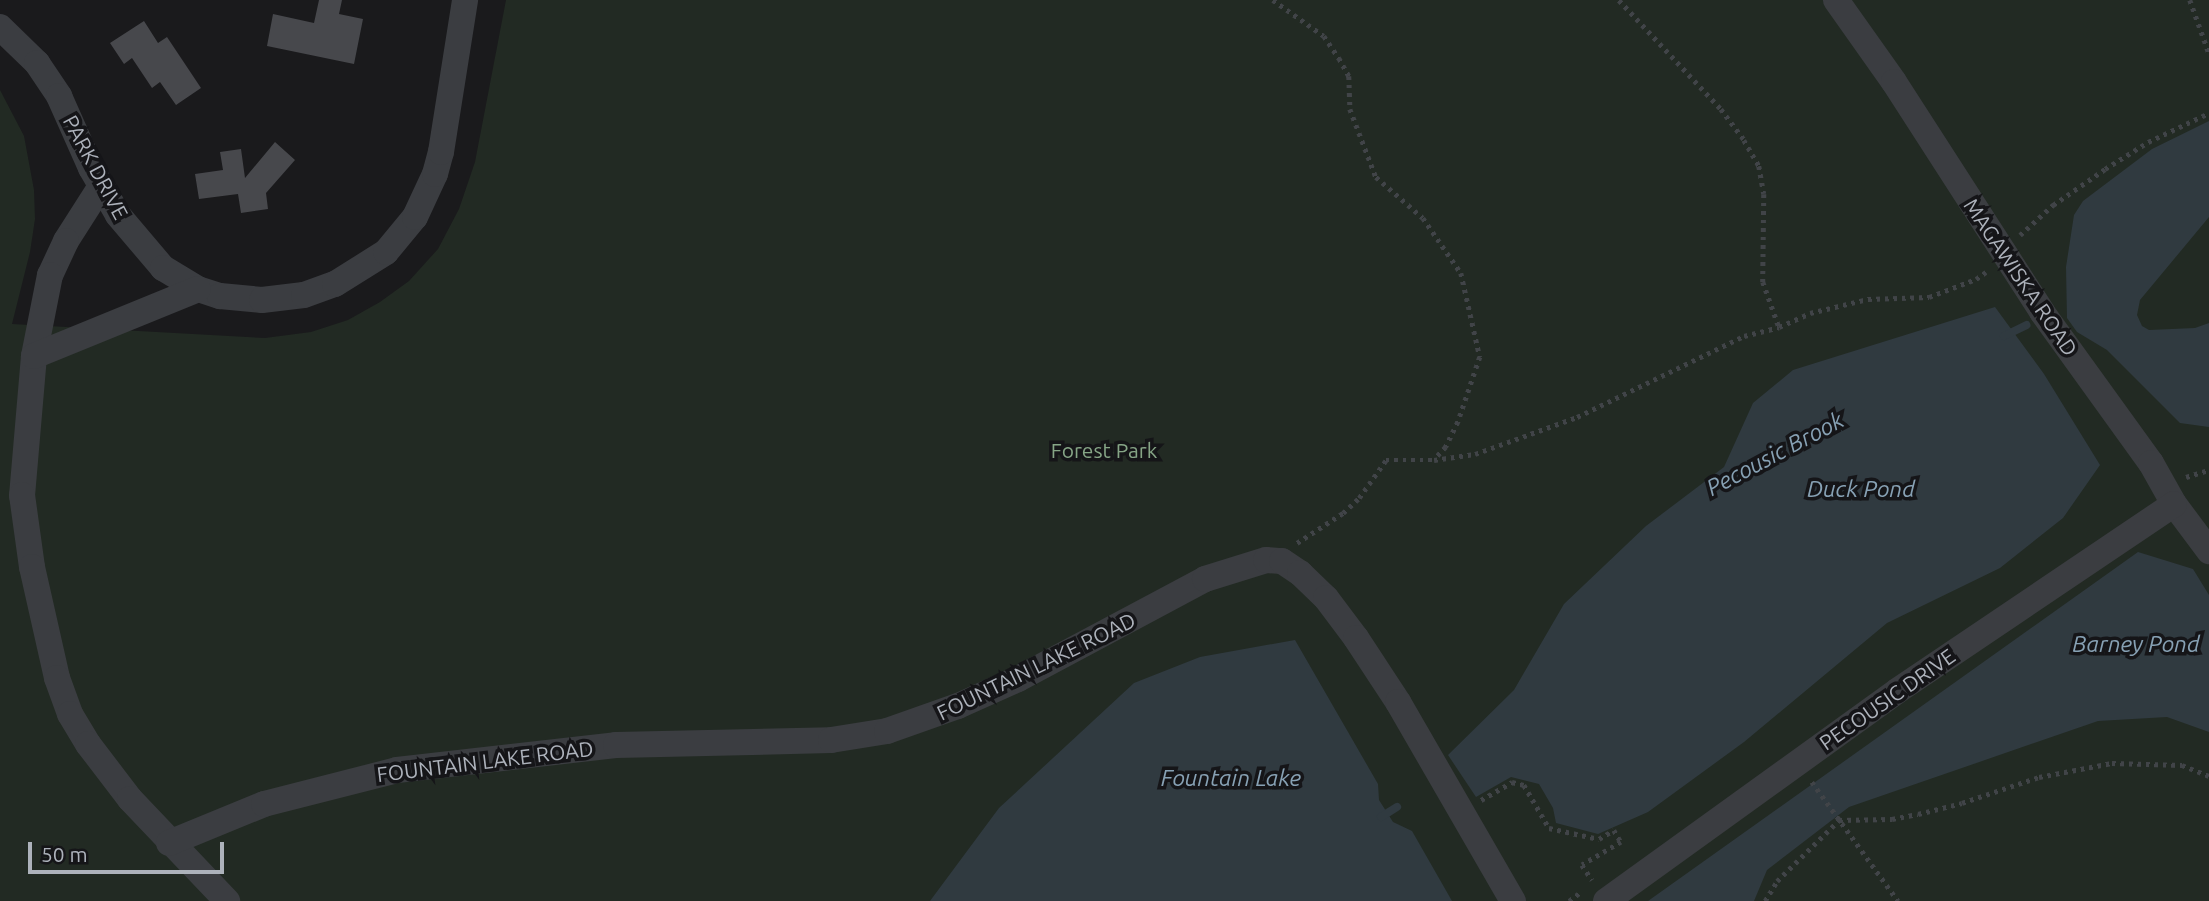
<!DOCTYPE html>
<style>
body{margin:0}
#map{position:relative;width:2209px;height:901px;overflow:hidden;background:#1a1a1c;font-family:Ubuntu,sans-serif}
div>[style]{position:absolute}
.green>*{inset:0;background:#222a23}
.water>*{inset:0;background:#303a40}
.stream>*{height:8px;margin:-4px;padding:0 4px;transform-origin:4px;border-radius:4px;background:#303a40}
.building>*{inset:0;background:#47484c}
.path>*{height:4.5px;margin-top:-2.25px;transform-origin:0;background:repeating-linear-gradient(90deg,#414448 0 3.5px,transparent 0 8.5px)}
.minor>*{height:26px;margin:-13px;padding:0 13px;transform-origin:13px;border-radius:13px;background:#3b3d41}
span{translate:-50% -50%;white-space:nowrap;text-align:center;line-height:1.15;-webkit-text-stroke:7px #151518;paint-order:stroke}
.street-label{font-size:21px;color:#adb2bb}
.park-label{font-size:21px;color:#86a586}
.water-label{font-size:23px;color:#87a1b4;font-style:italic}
.scale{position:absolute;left:28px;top:842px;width:196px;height:32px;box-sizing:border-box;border:4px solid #adb2bb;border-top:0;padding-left:9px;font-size:21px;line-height:24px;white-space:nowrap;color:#adb2bb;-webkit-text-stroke:5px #151518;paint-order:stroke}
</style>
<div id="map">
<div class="green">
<i style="clip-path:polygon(506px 0,2209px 0,2209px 901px,0 901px,0 90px,24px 136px,34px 190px,35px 219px,30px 252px,12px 324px,265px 338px,311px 332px,348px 320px,380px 302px,409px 281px,438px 249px,459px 209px,475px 162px)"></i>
</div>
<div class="water">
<i style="clip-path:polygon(2209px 121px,2209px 217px,2140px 300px,2137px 315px,2142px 326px,2149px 330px,2195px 328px,2209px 323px,2209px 427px,2180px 423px,2107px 350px,2077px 332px,2067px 318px,2066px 267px,2074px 215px,2083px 201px,2152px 149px)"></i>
<i style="clip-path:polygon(1995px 307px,2044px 374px,2100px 465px,2063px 518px,2000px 568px,1887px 623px,1744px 742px,1648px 812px,1598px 834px,1556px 823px,1553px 808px,1539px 784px,1511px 777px,1476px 797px,1448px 755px,1514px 690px,1564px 604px,1646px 526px,1724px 467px,1753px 403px,1793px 370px)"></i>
<i style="clip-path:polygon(2138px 552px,2193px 569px,2209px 595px,2209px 732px,2167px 717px,2098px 721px,1849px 807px,1767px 870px,1754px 901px,1648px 901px)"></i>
<i style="clip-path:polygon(1295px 640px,1378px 784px,1379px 800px,1393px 822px,1412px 831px,1452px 901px,930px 901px,999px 808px,1134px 683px,1200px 657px)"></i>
</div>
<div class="stream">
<i style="left:2004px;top:336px;width:25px;rotate:-26deg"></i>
<i style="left:1381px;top:817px;width:19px;rotate:-32deg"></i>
</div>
<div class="building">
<i style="clip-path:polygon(319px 0,342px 0,339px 14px,363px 19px,354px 64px,267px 46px,273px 14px,314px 23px)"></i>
<i style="clip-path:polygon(144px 21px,158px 43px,167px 37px,201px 88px,176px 105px,160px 82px,152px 88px,132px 58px,124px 64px,110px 43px)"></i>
<i style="clip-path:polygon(275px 142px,295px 160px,266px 193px,268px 209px,241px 213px,238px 194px,199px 199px,195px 174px,223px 170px,220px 152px,241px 149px,245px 178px)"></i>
</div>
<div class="path">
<i style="left:1273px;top:0;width:62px;rotate:35.2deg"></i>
<i style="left:1324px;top:36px;width:27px;rotate:56deg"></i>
<i style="left:1339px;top:58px;width:21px;rotate:61deg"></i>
<i style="left:1349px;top:76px;width:33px;rotate:88deg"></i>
<i style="left:1350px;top:109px;width:73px;rotate:69.1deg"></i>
<i style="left:1376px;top:177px;width:62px;rotate:41.1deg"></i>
<i style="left:1423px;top:218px;width:67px;rotate:55.4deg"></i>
<i style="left:1461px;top:273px;width:86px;rotate:77.3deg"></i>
<i style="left:1480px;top:357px;width:69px;rotate:108.7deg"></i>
<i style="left:1458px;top:422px;width:28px;rotate:116deg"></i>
<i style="left:1446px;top:447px;width:16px;rotate:133deg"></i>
<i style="left:1619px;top:0;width:149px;rotate:46.9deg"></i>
<i style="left:1721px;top:109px;width:39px;rotate:53deg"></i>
<i style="left:1744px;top:140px;width:30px;rotate:60deg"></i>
<i style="left:1759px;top:166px;width:28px;rotate:80deg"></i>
<i style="left:1764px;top:194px;width:88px;rotate:90.7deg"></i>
<i style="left:1763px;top:282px;width:48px;rotate:70.4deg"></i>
<i style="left:2190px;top:0;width:56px;rotate:70.3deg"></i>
<i style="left:2020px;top:235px;width:45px;rotate:-42.3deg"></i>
<i style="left:2053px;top:205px;width:63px;rotate:-34.7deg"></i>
<i style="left:2105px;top:169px;width:51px;rotate:-32.1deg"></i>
<i style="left:2148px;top:142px;width:68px;rotate:-25.4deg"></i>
<i style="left:2186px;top:477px;width:24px;rotate:-17deg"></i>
<i style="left:1297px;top:543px;width:55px;rotate:-33.1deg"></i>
<i style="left:1343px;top:513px;width:22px;rotate:-43deg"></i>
<i style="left:1359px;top:498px;width:47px;rotate:-54.6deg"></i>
<i style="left:1386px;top:460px;width:48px"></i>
<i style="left:1434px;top:460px;width:41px;rotate:-8.3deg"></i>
<i style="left:1475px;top:454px;width:109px;rotate:-19.9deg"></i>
<i style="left:1577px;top:417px;width:186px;rotate:-25.9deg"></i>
<i style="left:1744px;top:336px;width:36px;rotate:-14deg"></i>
<i style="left:1779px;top:327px;width:34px;rotate:-24deg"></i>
<i style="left:1810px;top:313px;width:60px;rotate:-13.6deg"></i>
<i style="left:1868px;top:299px;width:61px;rotate:-1.9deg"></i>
<i style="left:1929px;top:297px;width:50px;rotate:-21deg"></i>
<i style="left:1976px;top:279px;width:12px;rotate:-35deg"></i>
<i style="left:1812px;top:782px;width:147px;rotate:54.1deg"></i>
<i style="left:1481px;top:800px;width:36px;rotate:-30deg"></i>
<i style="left:1512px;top:782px;width:12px;rotate:14deg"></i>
<i style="left:1524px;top:785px;width:50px;rotate:59.8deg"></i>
<i style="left:1549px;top:828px;width:51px;rotate:12.4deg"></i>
<i style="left:1599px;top:839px;width:17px;rotate:-31deg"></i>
<i style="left:1614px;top:830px;width:14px;rotate:60deg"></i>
<i style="left:1621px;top:842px;width:45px;rotate:149.5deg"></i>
<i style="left:1582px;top:865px;width:18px;rotate:56deg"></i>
<i style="left:1569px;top:901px;width:16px;rotate:-38deg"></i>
<i style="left:1765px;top:901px;width:23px;rotate:-59deg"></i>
<i style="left:1777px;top:881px;width:87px;rotate:-44.5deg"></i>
<i style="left:1839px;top:820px;width:53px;rotate:-1.1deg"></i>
<i style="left:1892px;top:819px;width:26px;rotate:-11deg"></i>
<i style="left:1918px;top:814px;width:45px;rotate:-14deg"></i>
<i style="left:1962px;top:803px;width:81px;rotate:-18.7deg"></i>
<i style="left:2039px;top:777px;width:74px;rotate:-10.9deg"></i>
<i style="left:2112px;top:763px;width:70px;rotate:1.6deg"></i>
<i style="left:2182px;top:765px;width:29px;rotate:22deg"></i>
</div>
<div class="minor">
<i style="left:1836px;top:0;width:100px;rotate:54.7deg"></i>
<i style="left:1894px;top:82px;width:274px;rotate:57.2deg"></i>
<i style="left:2042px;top:312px;width:186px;rotate:54.2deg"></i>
<i style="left:2151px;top:463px;width:47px;rotate:60.7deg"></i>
<i style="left:2174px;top:504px;width:59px;rotate:53.3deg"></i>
<i style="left:0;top:27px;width:52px;rotate:44.2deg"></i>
<i style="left:37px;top:63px;width:40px;rotate:56deg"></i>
<i style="left:59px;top:96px;width:79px;rotate:66deg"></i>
<i style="left:91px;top:168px;width:54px;rotate:60.1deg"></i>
<i style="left:118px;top:215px;width:70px;rotate:49.7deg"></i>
<i style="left:163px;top:268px;width:41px;rotate:31deg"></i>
<i style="left:198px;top:289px;width:23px;rotate:18deg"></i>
<i style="left:220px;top:296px;width:42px;rotate:5.4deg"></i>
<i style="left:262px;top:300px;width:42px;rotate:-6.8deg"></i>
<i style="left:304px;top:295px;width:33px;rotate:-20deg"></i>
<i style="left:335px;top:284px;width:60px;rotate:-32.1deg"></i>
<i style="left:386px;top:252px;width:45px;rotate:-50.4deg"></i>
<i style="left:415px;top:217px;width:47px;rotate:-65.1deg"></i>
<i style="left:435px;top:174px;width:23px;rotate:-75deg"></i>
<i style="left:441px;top:152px;width:154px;rotate:-81deg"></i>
<i style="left:101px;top:186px;width:65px;rotate:122.5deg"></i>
<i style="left:66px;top:241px;width:38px;rotate:115deg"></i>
<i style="left:50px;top:275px;width:83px;rotate:101.2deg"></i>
<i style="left:34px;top:356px;width:140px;rotate:94.9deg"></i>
<i style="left:22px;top:495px;width:73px;rotate:82.1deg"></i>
<i style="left:32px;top:567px;width:114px;rotate:77.3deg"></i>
<i style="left:57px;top:678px;width:38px;rotate:70deg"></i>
<i style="left:70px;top:714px;width:35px;rotate:59deg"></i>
<i style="left:88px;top:744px;width:69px;rotate:52.6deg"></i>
<i style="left:130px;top:799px;width:141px;rotate:46.4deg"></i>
<i style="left:34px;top:356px;width:177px;rotate:-22.2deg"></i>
<i style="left:169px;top:843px;width:103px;rotate:-22.3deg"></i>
<i style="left:264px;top:804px;width:137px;rotate:-14.3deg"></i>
<i style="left:397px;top:770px;width:220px;rotate:-6.5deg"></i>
<i style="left:616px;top:745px;width:215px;rotate:-1.3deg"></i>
<i style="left:831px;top:740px;width:57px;rotate:-9.1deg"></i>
<i style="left:887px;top:731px;width:75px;rotate:-19.4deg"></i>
<i style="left:958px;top:706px;width:66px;rotate:-24.2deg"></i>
<i style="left:1018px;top:679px;width:212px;rotate:-28.1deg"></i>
<i style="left:1205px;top:579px;width:64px;rotate:-17.3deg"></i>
<i style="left:1266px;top:560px;width:16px;rotate:4deg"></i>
<i style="left:1282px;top:561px;width:22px;rotate:34deg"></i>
<i style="left:1300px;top:573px;width:36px;rotate:44deg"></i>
<i style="left:1326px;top:598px;width:50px;rotate:53.1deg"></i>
<i style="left:1356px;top:638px;width:77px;rotate:56.7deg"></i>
<i style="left:1398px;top:702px;width:230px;rotate:60deg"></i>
<i style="left:1606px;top:901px;width:359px;rotate:-35.8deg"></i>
<i style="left:1897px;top:691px;width:334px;rotate:-34deg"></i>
</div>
<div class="street-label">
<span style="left:96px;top:167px;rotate:62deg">PARK DRIVE</span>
<span style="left:2021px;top:277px;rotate:56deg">MAGAWISKA ROAD</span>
<span style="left:1036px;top:666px;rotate:-26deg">FOUNTAIN LAKE ROAD</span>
<span style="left:1887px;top:699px;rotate:-35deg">PECOUSIC DRIVE</span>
<span style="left:485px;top:761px;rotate:-7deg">FOUNTAIN LAKE ROAD</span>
</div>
<div class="park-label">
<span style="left:1104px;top:450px">Forest Park</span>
</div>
<div class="water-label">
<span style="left:1775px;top:454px;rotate:-28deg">Pecousic Brook</span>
<span style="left:1861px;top:489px">Duck Pond</span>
<span style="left:2136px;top:644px">Barney Pond</span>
<span style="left:1231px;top:778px">Fountain Lake</span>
</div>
<div class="scale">50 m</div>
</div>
